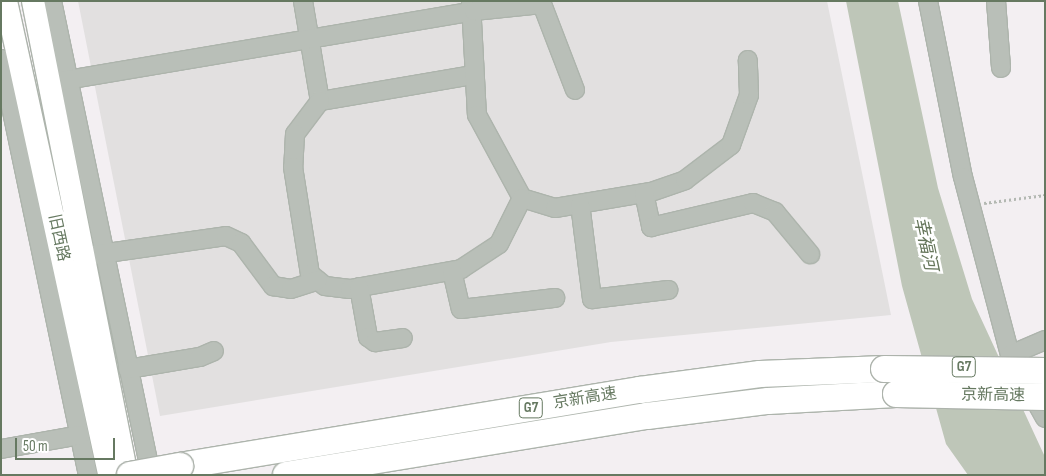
<!DOCTYPE html>
<meta charset="utf-8">
<style>
body{margin:0}
#map{position:relative;width:1046px;height:476px;overflow:hidden;background:#f3eff2;font-family:"Sofia Sans Condensed","Noto Sans SC",sans-serif}
div>[style]{position:absolute}
.built>*{inset:0;background:#e2e0e0}
.water>*{inset:0;background:#bec6b8}
.path>*{height:2.5px;margin-top:-1.25px;transform-origin:0;background:repeating-linear-gradient(90deg,#b3b8b2 0 2.5px,transparent 0 5px)}
.roads{filter:drop-shadow(1px 0 #adb4ac) drop-shadow(-1px 0 #adb4ac) drop-shadow(0 1px #adb4ac) drop-shadow(0 -1px #adb4ac)}
.minor>*{height:18px;margin:-9px;padding:0 9px;transform-origin:9px;border-radius:9px;background:#b9bfb8}
.major>*{height:22px;margin:-11px;padding:0 11px;transform-origin:11px;border-radius:11px;background:#fff}
.highway>*{height:26px;margin:-13px;padding:0 13px;transform-origin:13px;border-radius:13px;background:#fff}
.bridges{filter:drop-shadow(1px 0 #adb3ac) drop-shadow(-1px 0 #adb3ac) drop-shadow(0 1px #adb3ac) drop-shadow(0 -1px #adb3ac)}
.highway-bridge>*{height:26px;margin:-13px;padding:0 13px;transform-origin:13px;border-radius:13px;background:#fff}
span{translate:-50% -50%;white-space:nowrap;text-align:center;line-height:1.15;-webkit-text-stroke:5px #fff;paint-order:stroke}
.shield-label span{padding:1px 4px;background:#fff;border:1px solid;border-radius:4px;-webkit-text-stroke-width:0}
.shield-label{font-size:15px;color:#667961;font-weight:700}
.street-label{font-size:16px;color:#667961}
.water-label{font-size:18px;color:#66765b;font-style:italic}
.frame{position:absolute;inset:0;border:2px solid #667961;pointer-events:none}
.scale{position:absolute;left:15px;top:438px;width:100px;height:22px;box-sizing:border-box;border:2px solid #667961;border-top:0;padding-left:6px;font-size:15px;line-height:18px;white-space:nowrap;color:#667961;-webkit-text-stroke:4px #fff;paint-order:stroke}
</style>
<div id="map">
<div class="built">
<i style="clip-path:polygon(78px 1px,827px 1px,891px 315px,611px 342px,160px 416px)"></i>
</div>
<div class="water">
<i style="clip-path:polygon(846px 1px,898px 1px,938px 188px,972px 299px,1045px 457px,1045px 475px,968px 475px,946px 444px,902px 286px)"></i>
</div>
<div class="path">
<i style="left:984px;top:203px;width:62px;rotate:-7.5deg"></i>
</div>
<div class="roads">
<div class="minor">
<i style="left:52px;top:1px;width:484px;rotate:78.2deg"></i>
<i style="left:303px;top:1px;width:101px;rotate:80.4deg"></i>
<i style="left:320px;top:101px;width:154px;rotate:-9.7deg"></i>
<i style="left:928px;top:1px;width:179px;rotate:78.8deg"></i>
<i style="left:963px;top:177px;width:184px;rotate:75.2deg"></i>
<i style="left:1010px;top:355px;width:72px;rotate:60.9deg"></i>
<i style="left:996px;top:1px;width:67px;rotate:85.7deg"></i>
<i style="left:471px;top:2px;width:113px;rotate:87deg"></i>
<i style="left:477px;top:115px;width:94px;rotate:61.5deg"></i>
<i style="left:522px;top:198px;width:34px;rotate:17deg"></i>
<i style="left:555px;top:208px;width:97px;rotate:-9.5deg"></i>
<i style="left:651px;top:192px;width:36px;rotate:-19deg"></i>
<i style="left:685px;top:180px;width:58px;rotate:-37.3deg"></i>
<i style="left:731px;top:145px;width:53px;rotate:-70.2deg"></i>
<i style="left:749px;top:95px;width:35px;rotate:-92deg"></i>
<i style="left:1px;top:59px;width:425px;rotate:78.2deg"></i>
<i style="left:49px;top:83px;width:431px;rotate:-9.6deg"></i>
<i style="left:474px;top:11px;width:68px;rotate:-5.9deg"></i>
<i style="left:542px;top:4px;width:92px;rotate:69deg"></i>
<i style="left:320px;top:101px;width:41px;rotate:127.1deg"></i>
<i style="left:295px;top:134px;width:33px;rotate:93deg"></i>
<i style="left:293px;top:167px;width:108px;rotate:81deg"></i>
<i style="left:310px;top:274px;width:19px;rotate:39deg"></i>
<i style="left:325px;top:286px;width:25px;rotate:7deg"></i>
<i style="left:350px;top:289px;width:113px;rotate:-10.2deg"></i>
<i style="left:461px;top:269px;width:45px;rotate:-33.3deg"></i>
<i style="left:499px;top:244px;width:51px;rotate:-63.4deg"></i>
<i style="left:644px;top:193px;width:35px;rotate:78deg"></i>
<i style="left:651px;top:227px;width:105px;rotate:-13.2deg"></i>
<i style="left:753px;top:203px;width:24px;rotate:22deg"></i>
<i style="left:775px;top:212px;width:55px;rotate:50.2deg"></i>
<i style="left:580px;top:204px;width:96px;rotate:82.8deg"></i>
<i style="left:592px;top:299px;width:77px;rotate:-6.8deg"></i>
<i style="left:93px;top:255px;width:134px;rotate:-8.1deg"></i>
<i style="left:226px;top:236px;width:17px;rotate:25deg"></i>
<i style="left:241px;top:243px;width:54px;rotate:53.3deg"></i>
<i style="left:273px;top:286px;width:18px;rotate:9deg"></i>
<i style="left:291px;top:289px;width:28px;rotate:-18deg"></i>
<i style="left:452px;top:271px;width:39px;rotate:77deg"></i>
<i style="left:461px;top:309px;width:95px;rotate:-6.7deg"></i>
<i style="left:359px;top:287px;width:51px;rotate:79.8deg"></i>
<i style="left:368px;top:337px;width:9px;rotate:36deg"></i>
<i style="left:375px;top:342px;width:28px;rotate:-8deg"></i>
<i style="left:1010px;top:355px;width:38px;rotate:-23deg"></i>
<i style="left:128px;top:369px;width:73px;rotate:-9.5deg"></i>
<i style="left:200px;top:357px;width:15px;rotate:-23deg"></i>
<i style="left:1px;top:449px;width:80px;rotate:-10deg"></i>
</div>
<div class="major">
<i style="left:6px;top:1px;width:485px;rotate:77.7deg"></i>
<i style="left:33px;top:1px;width:483px;rotate:78.8deg"></i>
</div>
<div class="highway">
<i style="left:180px;top:466px;width:466px;rotate:-9.4deg"></i>
<i style="left:640px;top:390px;width:121px;rotate:-7.6deg"></i>
<i style="left:760px;top:374px;width:124px;rotate:-2.3deg"></i>
<i style="left:286px;top:475px;width:366px;rotate:-9.3deg"></i>
<i style="left:647px;top:416px;width:122px;rotate:-7.1deg"></i>
<i style="left:768px;top:401px;width:128px;rotate:-3.1deg"></i>
</div>
</div>
<div class="bridges">
<div class="highway-bridge">
<i style="left:884px;top:369px;width:161px;rotate:0.7deg"></i>
<i style="left:896px;top:394px;width:149px;rotate:1.2deg"></i>
<i style="left:130px;top:475px;width:51px;rotate:-10.2deg"></i>
</div>
</div>
<div class="shield-label">
<span style="left:964px;top:367px">G7</span>
<span style="left:531px;top:408px">G7</span>
</div>
<div class="street-label">
<span style="left:58px;top:238px;rotate:78deg">旧西路</span>
<span style="left:993px;top:396px;rotate:1deg">京新高速</span>
<span style="left:585px;top:399px;rotate:-9deg">京新高速</span>
</div>
<div class="water-label">
<span style="left:925px;top:244px;rotate:78deg">幸福河</span>
</div>
<div class="frame"></div>
<div class="scale">50 m</div>
</div>
